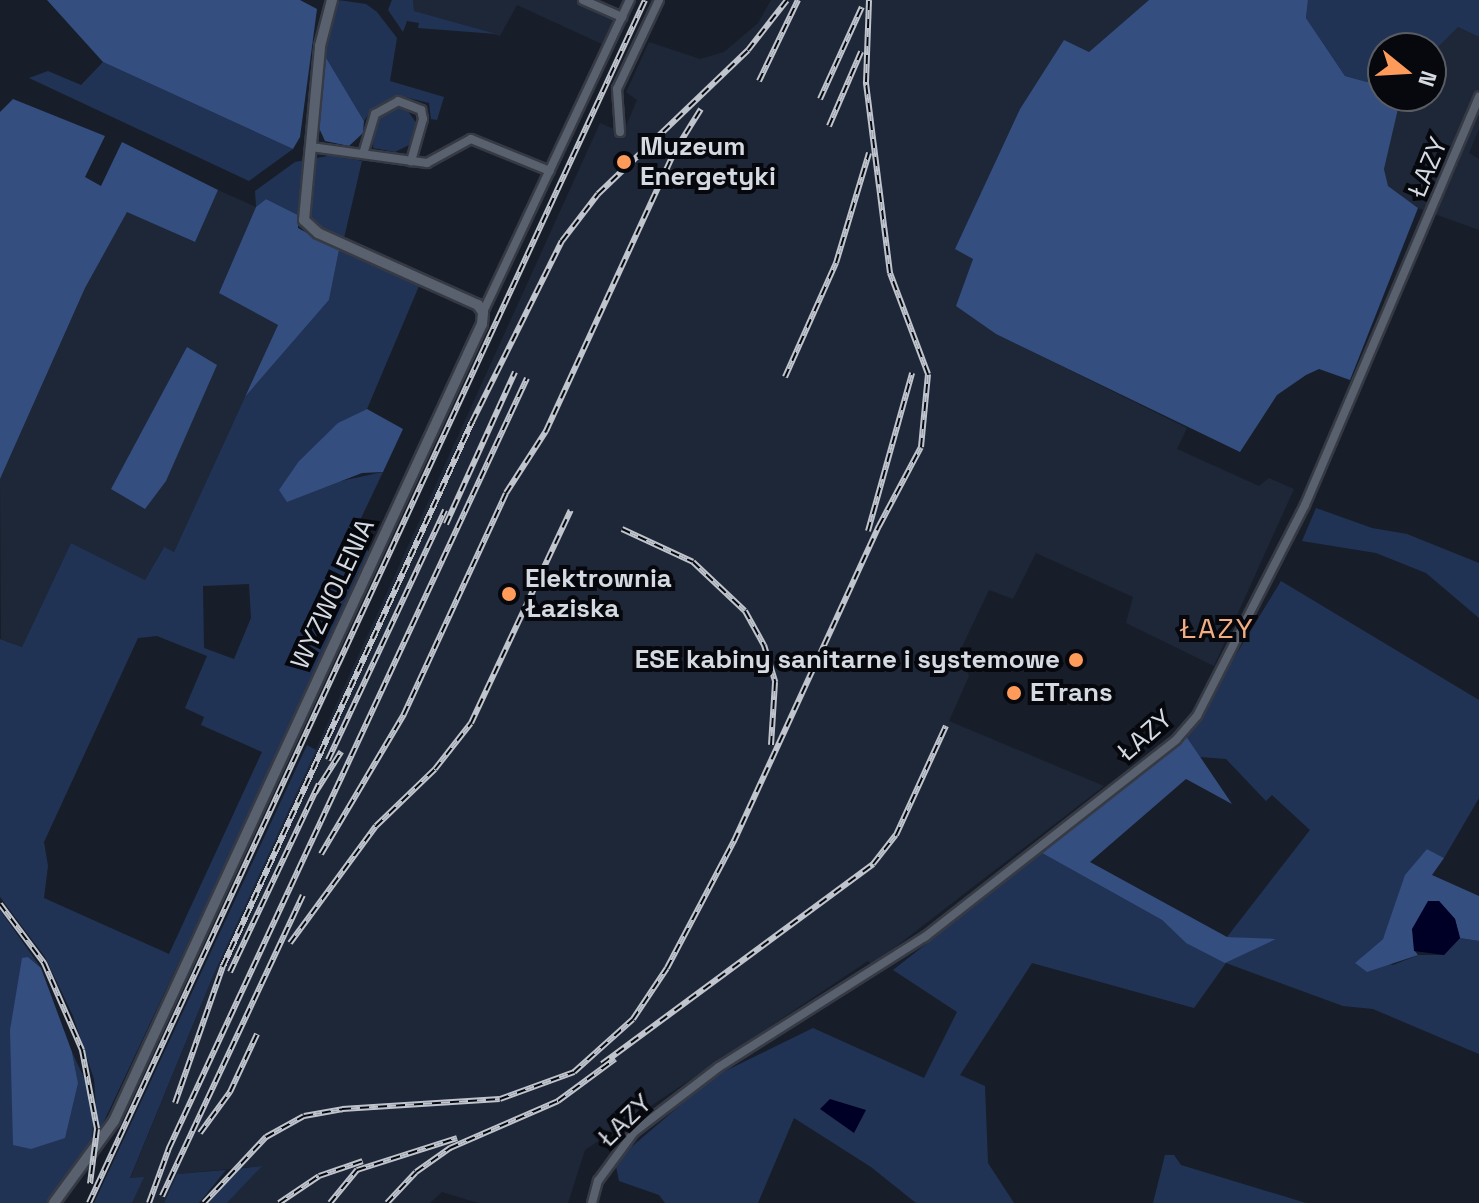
<!DOCTYPE html>
<meta charset="utf-8">
<style>
body{margin:0}
#map{position:relative;width:1479px;height:1203px;overflow:hidden;background:#171e29;font-family:"Space Grotesk",sans-serif}
div>[style]{position:absolute}
.built>*{inset:0;background:#1e2738}
.green>*{inset:0;background:#213354}
.forest>*{inset:0;background:#344e7f}
.water>*{inset:0;background:#000026}
.roads{filter:drop-shadow(2px 0 #363a44) drop-shadow(-2px 0 #363a44) drop-shadow(0 2px #363a44) drop-shadow(0 -2px #363a44)}
.minor>*{height:8px;margin:-4px;padding:0 4px;transform-origin:4px;border-radius:4px;background:#59616f}
.tertiary>*{height:10px;margin:-5px;padding:0 5px;transform-origin:5px;border-radius:5px;background:#59616f}
.rail>*{height:6px;margin-top:-3px;transform-origin:0;background:repeating-linear-gradient(90deg,#06080d 0 9px,#c0c5cd 0 18px);box-sizing:border-box;border-block:2px solid #c0c5cd}
.dots>*{width:22px;height:22px;translate:-50% -50%;box-sizing:border-box;border:4px solid #06080d;border-radius:50%}
span{translate:-50% -50%;white-space:nowrap;text-align:center;line-height:1.15;-webkit-text-stroke:8px #06080d;paint-order:stroke}
.poi-label{font-size:26px;color:#d5dae2;font-weight:700}
.left{translate:0 -50%;text-align:left}
.right{translate:-100% -50%;text-align:right}
.street-label{font-size:26px;color:#d5dae2}
.neighbourhood-label{font-size:28px;color:#f3ad83;letter-spacing:2px}
.north{position:absolute;left:1367px;top:32px;width:80px;height:80px;box-sizing:border-box;background:#06080d;border:2px solid #595c62;border-radius:50%;rotate:108deg;font-size:22px;font-weight:700;line-height:32px;text-align:center;color:#d5dae2}
.north::after{content:'';display:block;margin:auto;width:28px;height:36px;background:#ff9b5a;clip-path:polygon(50% 0,100% 100%,50% 72%,0 100%)}
</style>
<div id="map">
<div class="built">
<i style="clip-path:polygon(413px 0,576px 0,618px 17px,604px 45px,517px 5px,500px 36px,414px 11px)"></i>
<i style="clip-path:polygon(771px 0,1149px 0,1089px 52px,1064px 41px,1020px 109px,956px 248px,973px 259px,957px 306px,996px 334px,1187px 428px,1177px 449px,1259px 486px,1269px 478px,1294px 489px,1214px 666px,1126px 623px,1133px 597px,1036px 553px,1013px 599px,989px 590px,959px 653px,969px 676px,949px 721px,1104px 786px,872px 965px,868px 961px,585px 1150px,568px 1203px,478px 1203px,442px 1192px,430px 1203px,227px 1203px,261px 1166px,177px 1174px,164px 1203px,132px 1203px,143px 1178px,130px 1179px,213px 976px,600px 123px,623px 133px,637px 100px,626px 92px,649px 42px,700px 59px,724px 52px,758px 23px)"></i>
<i style="clip-path:polygon(1458px 27px,1479px 37px,1479px 129px,1469px 153px,1479px 159px,1479px 230px,1418px 208px,1388px 186px,1384px 169px,1401px 96px,1431px 96px,1431px 54px)"></i>
<i style="clip-path:polygon(218px 190px,256px 207px,219px 293px,278px 325px,174px 552px,163px 548px,145px 580px,71px 543px,22px 647px,1px 639px,0 479px,85px 288px,127px 211px,194px 242px)"></i>
</div>
<div class="green">
<i style="clip-path:polygon(338px 0,366px 4px,377px 12px,397px 38px,390px 81px,444px 97px,437px 120px,431px 119px,429px 103px,397px 95px,373px 108px,364px 121px,325px 56px)"></i>
<i style="clip-path:polygon(392px 0,413px 0,414px 11px,496px 34px,418px 28px,419px 23px,407px 21px,403px 32px,388px 10px)"></i>
<i style="clip-path:polygon(1308px 0,1479px 0,1479px 37px,1458px 27px,1431px 54px,1431px 48px,1404px 36px,1398px 48px,1383px 48px,1383px 75px,1367px 82px,1345px 76px,1306px 18px)"></i>
<i style="clip-path:polygon(103px 62px,293px 149px,249px 181px,29px 78px,48px 71px,81px 85px)"></i>
<i style="clip-path:polygon(405px 107px,417px 124px,411px 144px,395px 152px,373px 148px,374px 129px,384px 111px)"></i>
<i style="clip-path:polygon(333px 155px,362px 161px,344px 238px,266px 199px,256px 207px,255px 191px,295px 162px)"></i>
<i style="clip-path:polygon(evenodd,339px 250px,419px 286px,367px 409px,338px 424px,299px 461px,341px 481px,383px 472px,353px 535px,371px 554px,98px 1134px,94px 1079px,73px 1016px,45px 957px,0 897px,0 639px,22px 647px,71px 543px,145px 580px,164px 547px,174px 552px,245px 397px,329px 300px,339px 250px,249px 584px,251px 618px,234px 659px,204px 648px,203px 586px,249px 584px,339px 250px,157px 636px,207px 656px,185px 708px,204px 717px,201px 725px,262px 752px,169px 954px,44px 898px,48px 866px,44px 842px,138px 638px,157px 636px)"></i>
<i style="clip-path:polygon(1316px 508px,1372px 528px,1407px 534px,1479px 563px,1479px 618px,1426px 573px,1376px 553px,1302px 541px)"></i>
<i style="clip-path:polygon(1281px 581px,1479px 700px,1479px 798px,1444px 858px,1427px 849px,1383px 939px,1362px 957px,1393px 965px,1418px 955px,1444px 955px,1460px 938px,1479px 941px,1479px 1054px,1373px 1009px,1343px 1006px,1226px 963px,1194px 1008px,1032px 963px,960px 1075px,985px 1086px,988px 1163px,1014px 1203px,916px 1203px,871px 1167px,794px 1118px,758px 1203px,665px 1203px,659px 1195px,619px 1181px,615px 1161px,713px 1077px,813px 1028px,924px 1078px,957px 1012px,893px 970px,1042px 853px,1162px 920px,1186px 943px,1275px 940px,1227px 937px,1310px 830px,1272px 795px,1266px 801px,1226px 759px,1200px 757px,1186px 736px)"></i>
<i style="clip-path:polygon(307px 745px,316px 750px,213px 976px,130px 1178px,144px 1177px,132px 1203px,94px 1203px)"></i>
<i style="clip-path:polygon(0 910px,41px 968px,28px 957px,78px 1083px,72px 1052px,86px 1082px,93px 1123px,92px 1141px,50px 1203px,0 1203px)"></i>
<i style="clip-path:polygon(1165px 1155px,1174px 1155px,1181px 1165px,1306px 1203px,1153px 1203px)"></i>
<i style="clip-path:polygon(262px 1166px,227px 1203px,209px 1203px,236px 1169px)"></i>
<i style="clip-path:polygon(226px 1170px,199px 1203px,164px 1203px,177px 1174px)"></i>
</div>
<div class="forest">
<i style="clip-path:polygon(47px 0,300px 0,317px 9px,300px 137px,293px 149px,103px 62px)"></i>
<i style="clip-path:polygon(1149px 0,1308px 0,1306px 18px,1345px 76px,1367px 82px,1383px 75px,1383px 96px,1401px 96px,1384px 169px,1388px 186px,1418px 208px,1350px 380px,1319px 369px,1306px 375px,1277px 395px,1240px 452px,996px 334px,956px 306px,973px 259px,955px 249px,1020px 109px,1064px 40px,1089px 52px)"></i>
<i style="clip-path:polygon(325px 56px,364px 121px,363px 133px,349px 146px,325px 141px,319px 128px)"></i>
<i style="clip-path:polygon(13px 99px,105px 136px,85px 177px,101px 186px,122px 142px,218px 190px,195px 242px,127px 212px,85px 288px,0 479px,0 112px)"></i>
<i style="clip-path:polygon(266px 199px,298px 215px,298px 228px,339px 250px,329px 300px,245px 397px,278px 325px,219px 293px,256px 207px)"></i>
<i style="clip-path:polygon(187px 347px,217px 365px,166px 481px,145px 509px,111px 489px)"></i>
<i style="clip-path:polygon(367px 409px,403px 429px,383px 472px,362px 473px,287px 502px,279px 490px,299px 461px,338px 423px)"></i>
<i style="clip-path:polygon(1186px 736px,1232px 804px,1186px 779px,1090px 862px,1227px 937px,1276px 939px,1225px 963px,1186px 943px,1162px 920px,1042px 853px)"></i>
<i style="clip-path:polygon(1427px 849px,1444px 858px,1432px 875px,1479px 896px,1479px 941px,1460px 938px,1455px 919px,1439px 901px,1414px 950px,1418px 955px,1367px 972px,1355px 963px,1383px 939px,1405px 875px)"></i>
<i style="clip-path:polygon(28px 957px,41px 968px,72px 1052px,78px 1083px,65px 1138px,31px 1149px,13px 1145px,10px 1030px,22px 958px)"></i>
</div>
<div class="water">
<i style="clip-path:polygon(1428px 901px,1439px 901px,1455px 919px,1460px 938px,1444px 955px,1414px 951px,1412px 929px)"></i>
<i style="clip-path:polygon(830px 1099px,866px 1110px,854px 1133px,820px 1109px)"></i>
</div>
<div class="roads">
<div class="minor">
<i style="left:583px;top:0;width:43px;rotate:23.6deg"></i>
<i style="left:620px;top:132px;width:43px;rotate:-94deg"></i>
<i style="left:617px;top:89px;width:98px;rotate:-64.7deg"></i>
<i style="left:311px;top:147px;width:117px;rotate:7.9deg"></i>
<i style="left:427px;top:163px;width:50px;rotate:-28.6deg"></i>
<i style="left:471px;top:139px;width:85px;rotate:22.1deg"></i>
<i style="left:363px;top:154px;width:42px;rotate:-73.3deg"></i>
<i style="left:375px;top:114px;width:26px;rotate:-29deg"></i>
<i style="left:398px;top:101px;width:25px;rotate:21deg"></i>
<i style="left:421px;top:110px;width:9px;rotate:77deg"></i>
<i style="left:423px;top:119px;width:44px;rotate:105.9deg"></i>
<i style="left:483px;top:312px;width:345px;rotate:-64.8deg"></i>
<i style="left:592px;top:1203px;width:23px;rotate:-75deg"></i>
<i style="left:598px;top:1181px;width:61px;rotate:-53.7deg"></i>
<i style="left:634px;top:1132px;width:107px;rotate:-37.4deg"></i>
<i style="left:719px;top:1067px;width:244px;rotate:-32.3deg"></i>
<i style="left:925px;top:937px;width:319px;rotate:-38.1deg"></i>
<i style="left:1176px;top:740px;width:32px;rotate:-49deg"></i>
<i style="left:1197px;top:716px;width:237px;rotate:-62.9deg"></i>
<i style="left:1305px;top:505px;width:444px;rotate:-66.9deg"></i>
</div>
<div class="tertiary">
<i style="left:54px;top:1203px;width:102px;rotate:-53.8deg"></i>
<i style="left:114px;top:1121px;width:878px;rotate:-65.22deg"></i>
<i style="left:482px;top:324px;width:12px;rotate:-85deg"></i>
<i style="left:483px;top:312px;width:9px;rotate:-126deg"></i>
<i style="left:478px;top:305px;width:175px;rotate:-155.8deg"></i>
<i style="left:318px;top:233px;width:19px;rotate:-137deg"></i>
<i style="left:304px;top:220px;width:175px;rotate:-84.7deg"></i>
<i style="left:320px;top:46px;width:48px;rotate:-75.4deg"></i>
</div>
</div>
<div class="rail">
<i style="left:759px;top:81px;width:90px;rotate:-64.3deg"></i>
<i style="left:820px;top:99px;width:101px;rotate:-65.5deg"></i>
<i style="left:829px;top:126px;width:81px;rotate:-66.6deg"></i>
<i style="left:785px;top:377px;width:125px;rotate:-65.9deg"></i>
<i style="left:836px;top:263px;width:115px;rotate:-73.3deg"></i>
<i style="left:446px;top:524px;width:167px;rotate:-65.6deg"></i>
<i style="left:622px;top:529px;width:78px;rotate:24.9deg"></i>
<i style="left:693px;top:562px;width:71px;rotate:43.3deg"></i>
<i style="left:745px;top:611px;width:39px;rotate:61deg"></i>
<i style="left:764px;top:645px;width:39px;rotate:73deg"></i>
<i style="left:775px;top:682px;width:63px;rotate:93.6deg"></i>
<i style="left:868px;top:531px;width:164px;rotate:-74.4deg"></i>
<i style="left:328px;top:760px;width:276px;rotate:-64.9deg"></i>
<i style="left:315px;top:793px;width:49px;rotate:-57.6deg"></i>
<i style="left:321px;top:854px;width:163px;rotate:-59.3deg"></i>
<i style="left:404px;top:714px;width:243px;rotate:-65.2deg"></i>
<i style="left:506px;top:493px;width:74px;rotate:-57.2deg"></i>
<i style="left:546px;top:431px;width:311px;rotate:-65.3deg"></i>
<i style="left:676px;top:149px;width:47px;rotate:-58deg"></i>
<i style="left:0;top:904px;width:74px;rotate:53.3deg"></i>
<i style="left:44px;top:963px;width:95px;rotate:66.4deg"></i>
<i style="left:82px;top:1050px;width:80px;rotate:79.2deg"></i>
<i style="left:97px;top:1129px;width:55px;rotate:97.3deg"></i>
<i style="left:290px;top:943px;width:145px;rotate:-53.7deg"></i>
<i style="left:376px;top:826px;width:82px;rotate:-44deg"></i>
<i style="left:435px;top:769px;width:58px;rotate:-52deg"></i>
<i style="left:471px;top:723px;width:235px;rotate:-64.9deg"></i>
<i style="left:230px;top:972px;width:208px;rotate:-64.7deg"></i>
<i style="left:602px;top:1064px;width:337px;rotate:-36.4deg"></i>
<i style="left:873px;top:864px;width:37px;rotate:-52deg"></i>
<i style="left:896px;top:835px;width:120px;rotate:-65.4deg"></i>
<i style="left:175px;top:1103px;width:145px;rotate:-70.7deg"></i>
<i style="left:223px;top:966px;width:598px;rotate:-65.41deg"></i>
<i style="left:472px;top:422px;width:202px;rotate:-63.6deg"></i>
<i style="left:562px;top:241px;width:59px;rotate:-52.5deg"></i>
<i style="left:598px;top:194px;width:208px;rotate:-43.8deg"></i>
<i style="left:748px;top:50px;width:63px;rotate:-52deg"></i>
<i style="left:200px;top:1133px;width:51px;rotate:-53.8deg"></i>
<i style="left:230px;top:1092px;width:64px;rotate:-65deg"></i>
<i style="left:162px;top:1196px;width:332px;rotate:-64.9deg"></i>
<i style="left:89px;top:1203px;width:1325px;rotate:-65.19deg"></i>
<i style="left:149px;top:1203px;width:59px;rotate:-70deg"></i>
<i style="left:169px;top:1148px;width:849px;rotate:-65.06deg"></i>
<i style="left:204px;top:1203px;width:91px;rotate:-46.8deg"></i>
<i style="left:266px;top:1137px;width:43px;rotate:-28.9deg"></i>
<i style="left:304px;top:1116px;width:39px;rotate:-10deg"></i>
<i style="left:342px;top:1109px;width:158px;rotate:-3.6deg"></i>
<i style="left:500px;top:1099px;width:79px;rotate:-20deg"></i>
<i style="left:574px;top:1072px;width:79px;rotate:-41.9deg"></i>
<i style="left:633px;top:1019px;width:61px;rotate:-56.3deg"></i>
<i style="left:667px;top:968px;width:144px;rotate:-62.2deg"></i>
<i style="left:734px;top:841px;width:347px;rotate:-65.3deg"></i>
<i style="left:879px;top:526px;width:89px;rotate:-62deg"></i>
<i style="left:921px;top:447px;width:73px;rotate:-84.5deg"></i>
<i style="left:928px;top:374px;width:108px;rotate:-110.6deg"></i>
<i style="left:890px;top:273px;width:193px;rotate:-97.2deg"></i>
<i style="left:866px;top:82px;width:82px;rotate:-87.9deg"></i>
<i style="left:279px;top:1203px;width:48px;rotate:-34deg"></i>
<i style="left:319px;top:1176px;width:46px;rotate:-18.8deg"></i>
<i style="left:330px;top:1203px;width:43px;rotate:-50.7deg"></i>
<i style="left:357px;top:1170px;width:105px;rotate:-17.7deg"></i>
<i style="left:387px;top:1203px;width:42px;rotate:-46.9deg"></i>
<i style="left:416px;top:1172px;width:42px;rotate:-35.2deg"></i>
<i style="left:450px;top:1148px;width:118px;rotate:-23.5deg"></i>
<i style="left:558px;top:1101px;width:71px;rotate:-36.4deg"></i>
</div>
<div class="dots">
<i style="left:624px;top:162px;background:#ff9b5a"></i>
<i style="left:509px;top:594px;background:#ff9b5a"></i>
<i style="left:1076px;top:660px;background:#ff9b5a"></i>
<i style="left:1014px;top:693px;background:#ff9b5a"></i>
</div>
<div class="poi-label">
<span class="left" style="left:640px;top:162px">Muzeum<br>Energetyki</span>
<span class="left" style="left:525px;top:594px">Elektrownia<br>Łaziska</span>
<span class="right" style="left:1060px;top:660px">ESE kabiny sanitarne i systemowe</span>
<span class="left" style="left:1030px;top:693px">ETrans</span>
</div>
<div class="street-label">
<span style="left:1428px;top:168px;rotate:-67deg">ŁAZY</span>
<span style="left:333px;top:594px;rotate:-65deg">WYZWOLENIA</span>
<span style="left:1145px;top:736px;rotate:-41deg">ŁAZY</span>
<span style="left:625px;top:1121px;rotate:-44deg">ŁAZY</span>
</div>
<div class="neighbourhood-label">
<span style="left:1217px;top:628px">ŁAZY</span>
</div>
<div class="north">N</div>
</div>
